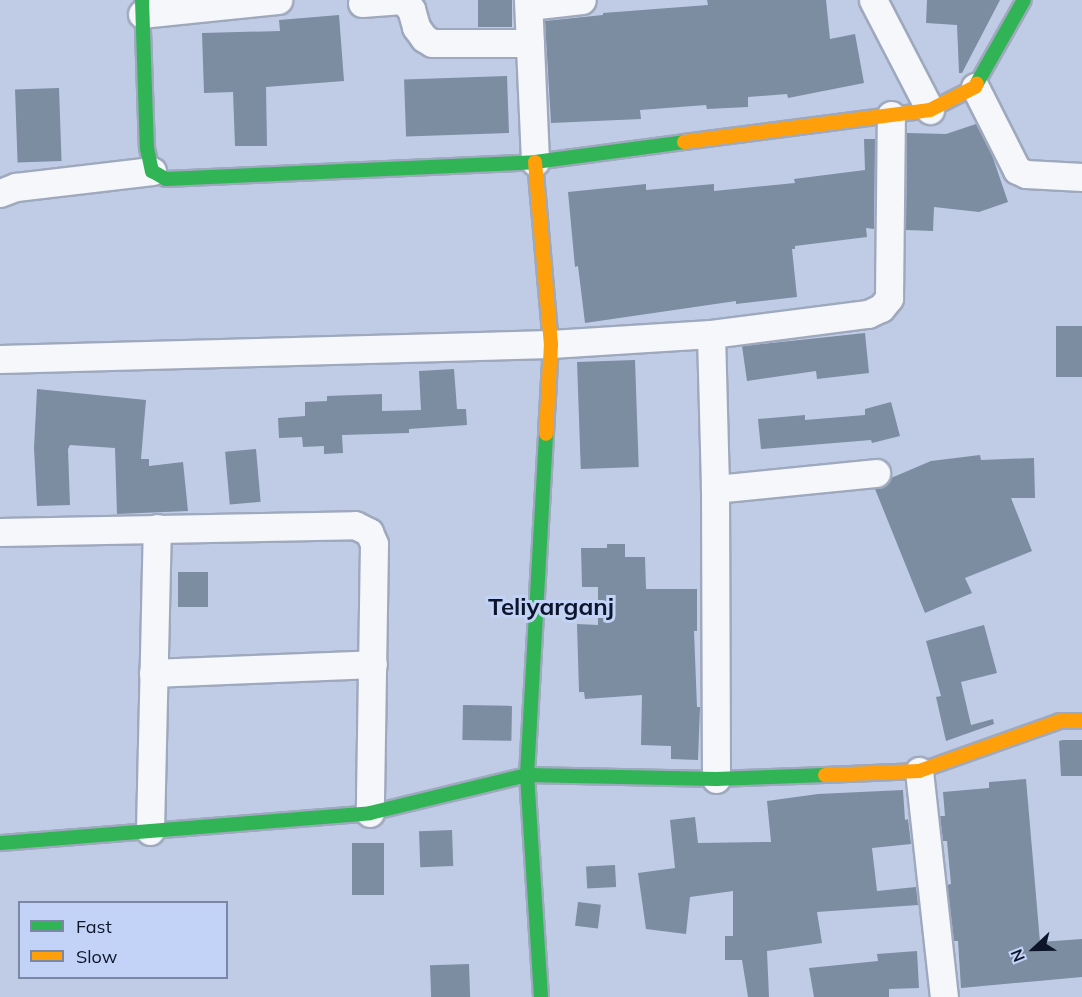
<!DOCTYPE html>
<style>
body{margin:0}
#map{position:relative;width:1082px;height:997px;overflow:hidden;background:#c0cce6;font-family:Mulish,sans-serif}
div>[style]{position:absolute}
.building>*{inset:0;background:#7c8ca1;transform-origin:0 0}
.roads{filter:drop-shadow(2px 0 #9fa9be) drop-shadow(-2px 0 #9fa9be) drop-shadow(0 2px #9fa9be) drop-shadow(0 -2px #9fa9be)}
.street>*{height:27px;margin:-13.5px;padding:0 13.5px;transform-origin:13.5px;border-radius:13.5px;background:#f6f7fb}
.fast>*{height:14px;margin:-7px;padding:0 7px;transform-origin:7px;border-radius:7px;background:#30b455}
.slow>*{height:14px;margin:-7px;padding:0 7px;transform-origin:7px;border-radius:7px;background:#ff9f0a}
span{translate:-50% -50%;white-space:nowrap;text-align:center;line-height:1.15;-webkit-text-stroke:6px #c3d3f7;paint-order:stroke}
.district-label{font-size:24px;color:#0c152a;font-weight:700}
.legend{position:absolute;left:18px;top:901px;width:210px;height:78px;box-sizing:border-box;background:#c3d3f7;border:2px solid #7a87a5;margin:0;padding:8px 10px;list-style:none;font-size:18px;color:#0c152a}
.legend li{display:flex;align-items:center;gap:12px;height:30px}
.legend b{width:30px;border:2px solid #7a87a5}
.north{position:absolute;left:1004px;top:919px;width:60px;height:60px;-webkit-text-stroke:4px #c3d3f7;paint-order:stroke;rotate:248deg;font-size:16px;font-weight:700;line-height:24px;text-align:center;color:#0c152a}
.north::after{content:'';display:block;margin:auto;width:21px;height:27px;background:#0c152a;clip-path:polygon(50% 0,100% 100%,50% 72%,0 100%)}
</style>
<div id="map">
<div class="building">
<i style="left:478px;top:0;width:34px;height:27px"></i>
<i style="clip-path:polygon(707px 0,826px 0,830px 39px,855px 34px,864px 83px,788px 98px,787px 94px,748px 97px,748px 107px,707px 109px,706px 105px,640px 110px,641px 119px,551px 123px,545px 21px,603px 15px,603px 13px,708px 5px)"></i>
<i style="clip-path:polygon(927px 0,1000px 0,962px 73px,959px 73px,957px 25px,926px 23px)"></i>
<i style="clip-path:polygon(339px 15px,344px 81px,266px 87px,267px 146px,235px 146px,233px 92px,204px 93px,202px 33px,280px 31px,279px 20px)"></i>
<i style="left:507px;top:76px;width:57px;height:103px;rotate:88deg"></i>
<i style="left:59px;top:88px;width:73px;height:44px;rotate:88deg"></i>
<i style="clip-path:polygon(976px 124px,992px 155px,1008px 202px,979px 212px,934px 207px,933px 231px,906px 230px,907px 133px,946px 134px)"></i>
<i style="clip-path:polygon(864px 139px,875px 139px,874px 229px,866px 228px,867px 237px,795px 246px,795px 249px,792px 249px,797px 297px,736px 304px,736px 301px,585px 323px,578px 266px,575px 267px,568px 192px,646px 184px,646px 190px,714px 184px,714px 191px,795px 183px,794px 179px,865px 170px)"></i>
<i style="left:1056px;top:326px;width:26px;height:51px"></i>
<i style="clip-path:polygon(865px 333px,869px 373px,817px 379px,816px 371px,747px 381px,742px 346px)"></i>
<i style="left:635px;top:360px;width:107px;height:58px;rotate:88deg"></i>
<i style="clip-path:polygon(454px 369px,457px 409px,466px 409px,467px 425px,409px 429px,409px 433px,342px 435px,343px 453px,324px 454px,324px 446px,303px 447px,302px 437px,279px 438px,278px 418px,305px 416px,305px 402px,327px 401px,327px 396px,382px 394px,382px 411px,421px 410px,419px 371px)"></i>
<i style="clip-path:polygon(37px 389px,146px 400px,141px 459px,149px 459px,149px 466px,183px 462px,188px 511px,117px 514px,115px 448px,70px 445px,68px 449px,70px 505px,37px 506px,34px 448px)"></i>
<i style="clip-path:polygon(891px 402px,900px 436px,872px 443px,871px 440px,761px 449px,758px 419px,805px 415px,805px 420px,865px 415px,865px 409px)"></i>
<i style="left:256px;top:449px;width:53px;height:31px;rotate:85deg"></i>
<i style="clip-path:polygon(980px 455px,981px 460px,1034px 458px,1035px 498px,1011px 498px,1032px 551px,965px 578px,972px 593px,925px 613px,875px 489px,885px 486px,891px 478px,931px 461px)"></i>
<i style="clip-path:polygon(607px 544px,625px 544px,625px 557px,645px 557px,646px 589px,697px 589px,697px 631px,694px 631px,697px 707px,700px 707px,698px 760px,671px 759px,671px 746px,641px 745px,642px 695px,585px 699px,584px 692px,579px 692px,577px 624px,598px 625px,598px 587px,582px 587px,581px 548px,607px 548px)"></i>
<i style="left:178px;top:572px;width:30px;height:35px"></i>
<i style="clip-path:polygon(984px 625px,997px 673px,961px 682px,971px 725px,993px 719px,994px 724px,946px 741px,936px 697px,941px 696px,926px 641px)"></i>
<i style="left:463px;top:705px;width:49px;height:35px;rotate:1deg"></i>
<i style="clip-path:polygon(1063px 740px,1082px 740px,1082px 776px,1061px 776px,1059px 741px)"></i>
<i style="clip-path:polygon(1026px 779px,1040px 942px,1082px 939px,1082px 977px,961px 988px,958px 941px,954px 941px,947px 885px,951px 884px,947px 841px,943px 841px,940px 816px,945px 816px,943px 792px,989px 788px,989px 782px)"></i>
<i style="clip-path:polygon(903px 790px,905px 820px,908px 819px,911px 844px,872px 848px,877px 891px,916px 887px,918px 905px,817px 912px,822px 943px,767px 951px,769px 997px,748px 997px,742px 960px,725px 960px,725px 936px,733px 936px,733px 891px,690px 897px,686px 934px,646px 929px,638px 873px,675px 868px,670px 820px,695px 817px,698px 843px,771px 842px,767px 801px,818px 794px)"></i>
<i style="left:452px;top:830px;width:36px;height:33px;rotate:88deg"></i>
<i style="left:352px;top:843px;width:32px;height:52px"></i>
<i style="left:615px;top:865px;width:22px;height:29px;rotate:87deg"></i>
<i style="left:578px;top:902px;width:23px;height:24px;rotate:7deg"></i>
<i style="clip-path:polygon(917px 951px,919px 988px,889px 989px,889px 997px,814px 997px,809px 968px,878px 961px,877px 954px)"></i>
<i style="left:469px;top:964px;width:33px;height:39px;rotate:88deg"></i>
</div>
<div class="roads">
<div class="street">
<i style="left:528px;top:0;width:162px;rotate:87.5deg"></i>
<i style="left:873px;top:0;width:124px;rotate:62.6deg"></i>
<i style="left:362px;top:3px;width:40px;rotate:-4.3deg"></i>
<i style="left:402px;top:0;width:13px;rotate:45deg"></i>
<i style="left:411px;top:9px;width:19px;rotate:74deg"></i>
<i style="left:416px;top:27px;width:14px;rotate:54deg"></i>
<i style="left:424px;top:38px;width:9px;rotate:32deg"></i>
<i style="left:432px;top:43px;width:98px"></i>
<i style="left:529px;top:6px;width:53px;rotate:-6.5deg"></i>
<i style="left:142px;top:14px;width:137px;rotate:-5.9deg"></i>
<i style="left:975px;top:87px;width:93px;rotate:63.2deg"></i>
<i style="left:1017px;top:170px;width:10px;rotate:24deg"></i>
<i style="left:1026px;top:174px;width:56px;rotate:3.1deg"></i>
<i style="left:0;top:193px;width:17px;rotate:-21deg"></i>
<i style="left:16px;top:187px;width:137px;rotate:-6.7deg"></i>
<i style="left:711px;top:334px;width:155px;rotate:88.5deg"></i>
<i style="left:715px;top:489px;width:290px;rotate:89.8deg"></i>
<i style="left:0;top:359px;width:551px;rotate:-1.56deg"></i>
<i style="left:551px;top:344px;width:160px;rotate:-3.6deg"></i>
<i style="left:711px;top:334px;width:158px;rotate:-7.3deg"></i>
<i style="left:868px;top:314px;width:14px;rotate:-25deg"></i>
<i style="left:881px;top:308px;width:13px;rotate:-51deg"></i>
<i style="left:889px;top:298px;width:183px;rotate:-89.4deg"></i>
<i style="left:715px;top:489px;width:162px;rotate:-5.7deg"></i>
<i style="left:0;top:532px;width:355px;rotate:-1.1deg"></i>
<i style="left:355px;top:525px;width:16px;rotate:27deg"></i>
<i style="left:369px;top:532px;width:13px;rotate:67deg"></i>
<i style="left:374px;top:544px;width:269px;rotate:90.9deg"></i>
<i style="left:153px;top:673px;width:220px;rotate:-2.3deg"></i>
<i style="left:919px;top:771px;width:227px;rotate:83.7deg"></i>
<i style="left:150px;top:831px;width:303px;rotate:-88.7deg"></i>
</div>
<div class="fast">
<i style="left:142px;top:0;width:148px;rotate:88.1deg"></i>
<i style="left:147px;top:148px;width:24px;rotate:78deg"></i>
<i style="left:152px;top:171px;width:16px;rotate:30deg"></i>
<i style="left:166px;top:179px;width:369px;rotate:-2.6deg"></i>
<i style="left:535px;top:162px;width:150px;rotate:-7.6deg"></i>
<i style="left:977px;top:83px;width:95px;rotate:-60.5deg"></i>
<i style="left:0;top:843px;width:371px;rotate:-4.6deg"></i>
<i style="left:370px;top:813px;width:162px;rotate:-13.6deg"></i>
<i style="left:527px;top:775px;width:189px;rotate:1.2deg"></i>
<i style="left:716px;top:779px;width:109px;rotate:-2.1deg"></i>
<i style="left:541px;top:997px;width:222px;rotate:-93.6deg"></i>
<i style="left:527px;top:775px;width:342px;rotate:-86.8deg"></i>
</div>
<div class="slow">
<i style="left:684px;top:142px;width:248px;rotate:-7.4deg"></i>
<i style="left:930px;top:110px;width:51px;rotate:-27.1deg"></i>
<i style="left:975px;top:87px;width:4px;rotate:-63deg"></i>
<i style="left:535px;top:162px;width:183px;rotate:85deg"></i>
<i style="left:551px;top:344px;width:90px;rotate:93.2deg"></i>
<i style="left:825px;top:775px;width:94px;rotate:-2.4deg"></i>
<i style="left:919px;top:771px;width:150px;rotate:-19.5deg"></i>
<i style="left:1060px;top:721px;width:22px"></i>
</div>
</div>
<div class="district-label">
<span style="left:551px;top:607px">Teliyarganj</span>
</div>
<ul class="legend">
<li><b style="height:8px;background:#30b455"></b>Fast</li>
<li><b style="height:8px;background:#ff9f0a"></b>Slow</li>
</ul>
<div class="north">N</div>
</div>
